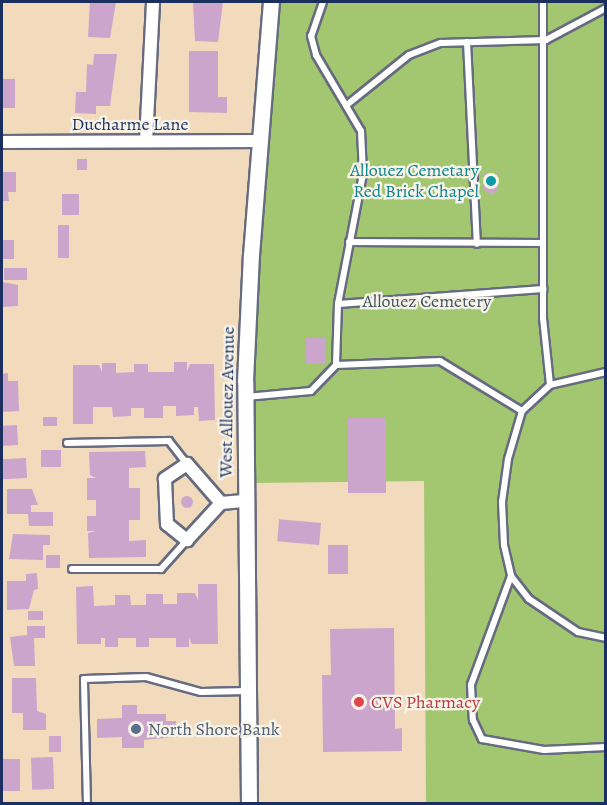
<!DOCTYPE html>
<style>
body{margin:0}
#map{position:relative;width:607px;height:805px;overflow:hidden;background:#f2dbbc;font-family:Alegreya,serif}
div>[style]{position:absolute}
.green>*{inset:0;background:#a3c771}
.building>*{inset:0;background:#cba5cb;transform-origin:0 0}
.round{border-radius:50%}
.roads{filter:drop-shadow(2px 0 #666b7f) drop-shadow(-2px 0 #666b7f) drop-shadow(0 2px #666b7f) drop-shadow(0 -2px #666b7f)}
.service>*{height:6px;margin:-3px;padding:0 3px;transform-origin:3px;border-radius:3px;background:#fff}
.minor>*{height:12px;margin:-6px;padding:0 6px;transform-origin:6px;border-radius:6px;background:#fff}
.tertiary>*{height:15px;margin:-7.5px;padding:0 7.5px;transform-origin:7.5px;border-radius:7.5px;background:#fff}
.dots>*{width:16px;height:16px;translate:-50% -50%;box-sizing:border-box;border:3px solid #f7f3e8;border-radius:50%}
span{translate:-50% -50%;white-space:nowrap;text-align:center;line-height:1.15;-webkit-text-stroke:4.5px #f7f3e8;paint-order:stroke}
.street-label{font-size:18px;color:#1b2f5e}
.culture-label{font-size:18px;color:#0d838f}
.right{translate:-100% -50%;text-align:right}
.park-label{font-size:18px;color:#3d5563}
.health-label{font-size:18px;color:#be3a42}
.left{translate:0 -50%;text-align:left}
.service-label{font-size:18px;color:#4e5e75}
.frame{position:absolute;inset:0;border:3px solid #1b2f5e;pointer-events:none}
</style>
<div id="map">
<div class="green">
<i style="clip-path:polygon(271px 2px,605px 2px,605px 803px,426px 803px,424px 481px,245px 483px)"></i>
</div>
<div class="building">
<i style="clip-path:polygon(90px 2px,116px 2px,110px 38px,88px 37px)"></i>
<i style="clip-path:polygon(193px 2px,223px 2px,218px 42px,195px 41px)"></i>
<i style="clip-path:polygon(189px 51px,218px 51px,218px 97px,227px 97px,227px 113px,189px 112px)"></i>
<i style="clip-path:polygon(94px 54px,117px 54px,110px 106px,96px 106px,96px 114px,75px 113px,76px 92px,86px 92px,87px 64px,93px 65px)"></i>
<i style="left:2px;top:79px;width:13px;height:29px"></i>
<i style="left:77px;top:159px;width:10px;height:11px"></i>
<i style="clip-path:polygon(2px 172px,16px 172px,16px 192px,8px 192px,9px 201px,2px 201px)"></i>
<i style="clip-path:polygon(484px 173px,498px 173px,498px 189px,492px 195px,484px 189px)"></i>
<i style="left:62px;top:194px;width:17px;height:21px"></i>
<i style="left:58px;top:225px;width:11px;height:33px"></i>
<i style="left:2px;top:240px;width:12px;height:19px"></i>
<i style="left:4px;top:268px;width:23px;height:12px"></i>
<i style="clip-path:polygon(2px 282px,18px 285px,18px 306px,2px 307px)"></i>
<i style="left:306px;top:338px;width:19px;height:26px"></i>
<i style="clip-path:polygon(174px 362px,187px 362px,187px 371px,190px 364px,214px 364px,215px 420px,199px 421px,198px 407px,194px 407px,194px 415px,176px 416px,176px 406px,163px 406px,163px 418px,144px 418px,144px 408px,131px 408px,131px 416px,113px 417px,112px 407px,93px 407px,93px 424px,73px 424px,73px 365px,99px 365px,102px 372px,102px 363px,116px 363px,116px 373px,134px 372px,134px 364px,148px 364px,148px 372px,174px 372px)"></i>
<i style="clip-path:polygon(8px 373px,8px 381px,18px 381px,19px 411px,2px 412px,2px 374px)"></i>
<i style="left:43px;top:417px;width:14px;height:9px"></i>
<i style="left:348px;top:418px;width:38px;height:75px"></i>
<i style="left:17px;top:425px;width:20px;height:15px;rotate:87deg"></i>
<i style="left:41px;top:450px;width:20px;height:17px"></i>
<i style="clip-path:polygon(145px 451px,146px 467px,129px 468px,129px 488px,140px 488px,140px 520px,129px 520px,129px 541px,146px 540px,146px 557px,89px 558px,88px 533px,96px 531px,87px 531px,87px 516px,96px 516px,96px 500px,87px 500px,87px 478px,96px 478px,90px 475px,89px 452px)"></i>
<i style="left:26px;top:458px;width:20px;height:24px;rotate:87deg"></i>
<i style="clip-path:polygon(7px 489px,32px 489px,38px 505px,31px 505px,31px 512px,53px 512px,53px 526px,29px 526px,28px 514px,7px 514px)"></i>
<i class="round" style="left:181px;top:496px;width:12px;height:12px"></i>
<i style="left:321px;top:523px;width:22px;height:42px;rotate:95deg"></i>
<i style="clip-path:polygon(13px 534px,50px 535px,50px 545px,43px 545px,43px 560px,9px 559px)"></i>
<i style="left:328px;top:545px;width:20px;height:29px"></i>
<i style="left:60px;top:555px;width:13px;height:14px;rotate:90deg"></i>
<i style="clip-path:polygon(37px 573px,38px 589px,34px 590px,29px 609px,7px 610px,7px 581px,26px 581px,26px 574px)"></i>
<i style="clip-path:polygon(198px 584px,217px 584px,218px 644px,192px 644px,189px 638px,189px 647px,176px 647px,176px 638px,149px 638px,149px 647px,136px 647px,136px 638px,118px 638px,118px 647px,105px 647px,105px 638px,101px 638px,101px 644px,77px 644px,76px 587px,93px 586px,94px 606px,115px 605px,115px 595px,130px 595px,131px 605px,146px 605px,146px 594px,163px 594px,163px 604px,177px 604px,177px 593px,195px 593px,198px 600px)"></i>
<i style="left:43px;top:611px;width:9px;height:15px;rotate:90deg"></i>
<i style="clip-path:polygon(27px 626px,45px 626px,45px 638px,34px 638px,35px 666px,14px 666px,10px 637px,27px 635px)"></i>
<i style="clip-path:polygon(394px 628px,395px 729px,402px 728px,402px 751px,323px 752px,322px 675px,331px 675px,330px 629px)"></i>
<i style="clip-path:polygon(12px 678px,36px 678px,37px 711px,46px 714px,46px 730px,23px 730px,23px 713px,12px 713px)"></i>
<i style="clip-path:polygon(122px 705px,137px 705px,137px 714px,166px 714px,166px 721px,176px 721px,176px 737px,144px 740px,144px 748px,122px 748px,122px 737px,97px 738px,97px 719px,122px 718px)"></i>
<i style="left:49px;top:736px;width:12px;height:16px"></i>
<i style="left:53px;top:757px;width:32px;height:22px;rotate:88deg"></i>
<i style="left:2px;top:759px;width:18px;height:32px"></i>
</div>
<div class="roads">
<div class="service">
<i style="left:323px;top:2px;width:36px;rotate:109deg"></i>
<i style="left:311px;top:36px;width:20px;rotate:75deg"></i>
<i style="left:316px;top:55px;width:88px;rotate:59.4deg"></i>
<i style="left:361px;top:131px;width:43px;rotate:87.3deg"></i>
<i style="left:363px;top:174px;width:132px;rotate:100.9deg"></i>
<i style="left:338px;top:304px;width:206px;rotate:-4.2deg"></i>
<i style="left:543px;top:2px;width:316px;rotate:90deg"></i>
<i style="left:543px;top:318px;width:67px;rotate:84deg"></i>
<i style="left:467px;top:42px;width:202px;rotate:87.2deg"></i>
<i style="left:348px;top:104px;width:78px;rotate:-38.8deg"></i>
<i style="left:409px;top:55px;width:34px;rotate:-21deg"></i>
<i style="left:441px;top:43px;width:105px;rotate:-1.6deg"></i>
<i style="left:546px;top:40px;width:68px;rotate:-28.1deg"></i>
<i style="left:349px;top:242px;width:194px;rotate:0.3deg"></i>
<i style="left:338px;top:304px;width:61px;rotate:91.9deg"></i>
<i style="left:336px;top:365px;width:104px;rotate:-2.2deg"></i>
<i style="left:440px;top:361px;width:96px;rotate:31.4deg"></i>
<i style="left:606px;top:372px;width:57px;rotate:166.9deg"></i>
<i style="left:550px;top:385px;width:38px;rotate:137deg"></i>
<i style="left:522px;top:411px;width:50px;rotate:106.3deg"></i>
<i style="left:508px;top:459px;width:43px;rotate:97.9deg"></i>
<i style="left:502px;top:502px;width:43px;rotate:87.3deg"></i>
<i style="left:504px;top:545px;width:32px;rotate:77deg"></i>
<i style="left:511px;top:576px;width:29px;rotate:52deg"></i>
<i style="left:529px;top:599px;width:59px;rotate:34deg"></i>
<i style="left:578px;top:632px;width:29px;rotate:12deg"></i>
<i style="left:246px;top:397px;width:65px;rotate:-5.3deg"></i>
<i style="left:311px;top:391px;width:36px;rotate:-46deg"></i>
<i style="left:67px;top:443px;width:102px;rotate:-1.1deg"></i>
<i style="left:169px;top:441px;width:29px;rotate:52deg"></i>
<i style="left:72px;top:569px;width:89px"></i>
<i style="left:161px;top:569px;width:39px;rotate:-48deg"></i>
<i style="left:511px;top:576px;width:116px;rotate:110.2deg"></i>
<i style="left:471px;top:685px;width:35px;rotate:87deg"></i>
<i style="left:473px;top:720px;width:21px;rotate:65deg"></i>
<i style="left:482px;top:739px;width:63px;rotate:10.1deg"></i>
<i style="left:544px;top:750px;width:62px;rotate:-2.8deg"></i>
<i style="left:87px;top:804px;width:125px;rotate:-91.4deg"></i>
<i style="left:84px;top:679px;width:62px;rotate:-1.8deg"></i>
<i style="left:146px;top:677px;width:57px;rotate:15.3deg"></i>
<i style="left:201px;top:692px;width:46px;rotate:-1.2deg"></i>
</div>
<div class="minor">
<i style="left:146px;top:141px;width:139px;rotate:-87.1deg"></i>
<i style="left:2px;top:142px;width:257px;rotate:-0.2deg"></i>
<i style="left:221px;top:503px;width:52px;rotate:-131.1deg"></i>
<i style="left:187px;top:464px;width:27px;rotate:146deg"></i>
<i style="left:165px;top:479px;width:45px;rotate:87.5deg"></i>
<i style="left:167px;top:524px;width:26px;rotate:39deg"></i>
<i style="left:187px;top:540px;width:50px;rotate:-47.4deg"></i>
<i style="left:221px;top:503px;width:25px;rotate:-5deg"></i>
</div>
<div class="tertiary">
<i style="left:249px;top:804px;width:423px;rotate:-90.5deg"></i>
<i style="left:245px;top:381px;width:126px;rotate:-87.3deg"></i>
<i style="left:251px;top:255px;width:254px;rotate:-85.5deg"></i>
</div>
</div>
<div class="dots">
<i style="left:491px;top:181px;background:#0f9aa8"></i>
<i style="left:359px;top:702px;background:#e0444e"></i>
<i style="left:136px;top:729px;background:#5c6f8a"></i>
</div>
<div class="street-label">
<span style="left:130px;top:124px">Ducharme Lane</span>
<span style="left:227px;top:402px;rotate:-89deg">West Allouez Avenue</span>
</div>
<div class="culture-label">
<span class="right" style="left:479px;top:181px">Allouez Cemetary<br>Red Brick Chapel</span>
</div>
<div class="park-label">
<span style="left:427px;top:301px">Allouez Cemetery</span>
</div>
<div class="health-label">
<span class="left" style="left:371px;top:702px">CVS Pharmacy</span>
</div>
<div class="service-label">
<span class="left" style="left:148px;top:729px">North Shore Bank</span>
</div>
<div class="frame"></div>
</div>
